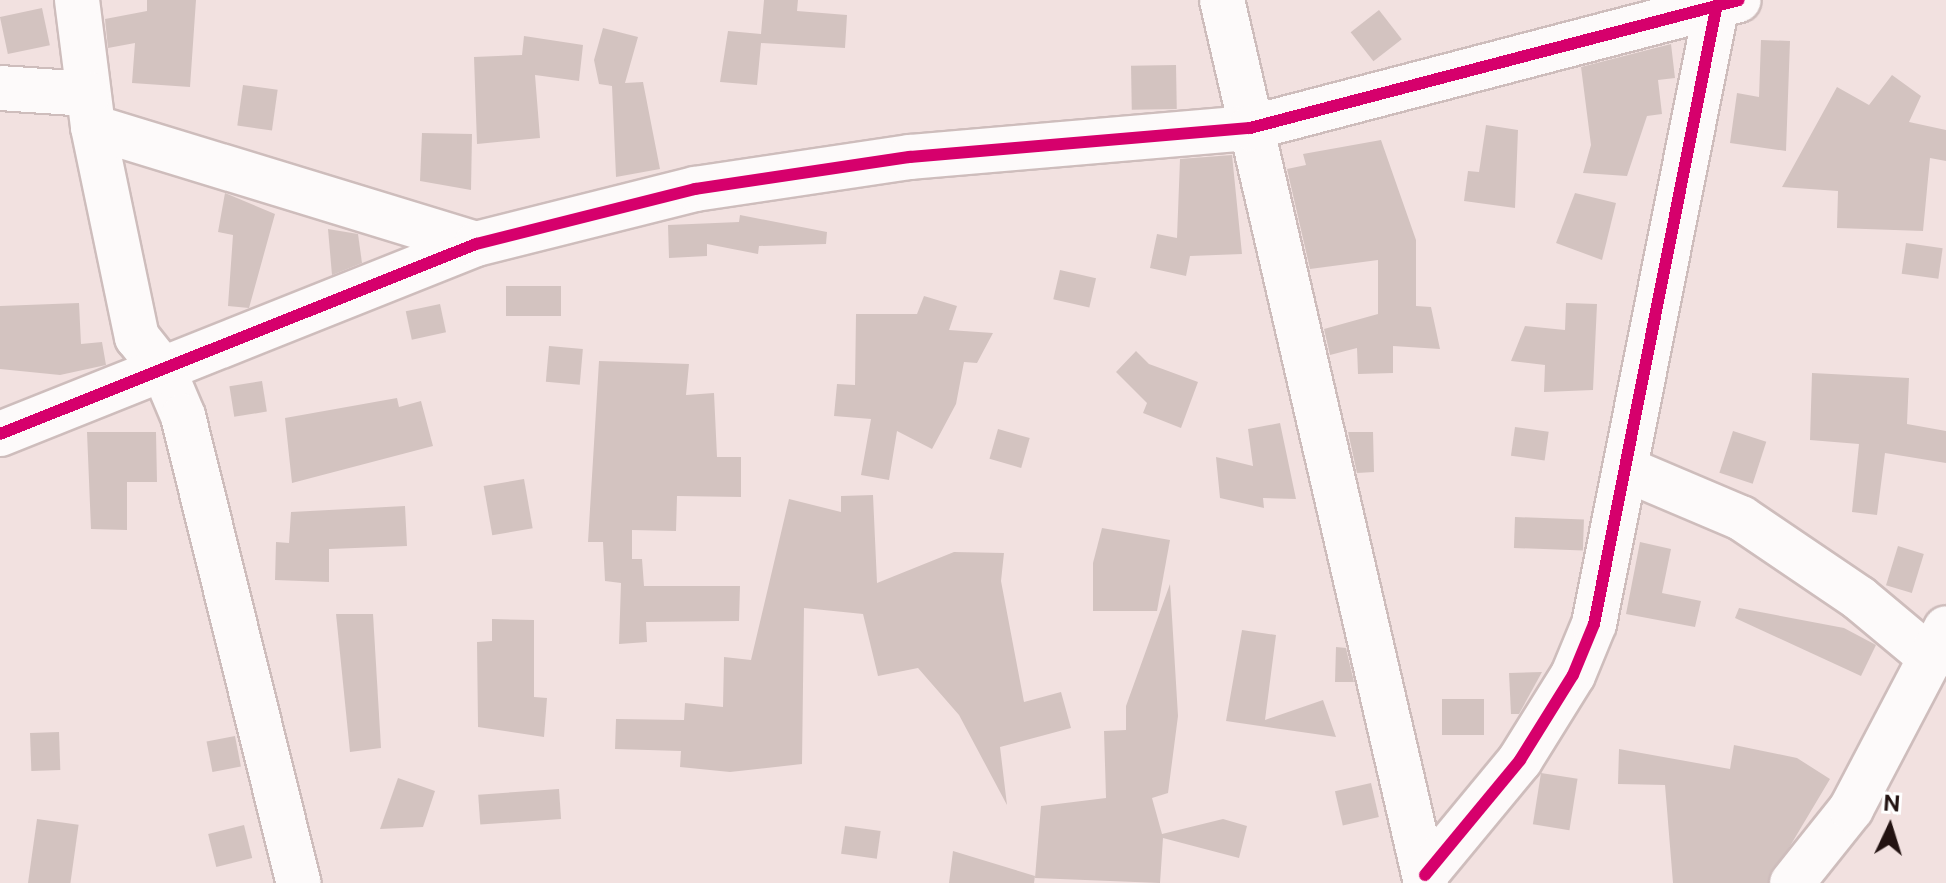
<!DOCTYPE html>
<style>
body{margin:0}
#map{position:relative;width:1946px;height:883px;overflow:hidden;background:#f2e1e0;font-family:"Public Sans",sans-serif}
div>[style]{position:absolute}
.building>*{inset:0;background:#d3c3c0;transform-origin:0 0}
.roads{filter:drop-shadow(2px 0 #cebdbc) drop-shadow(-2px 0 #cebdbc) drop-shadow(0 2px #cebdbc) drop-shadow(0 -2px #cebdbc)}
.minor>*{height:44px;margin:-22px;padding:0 22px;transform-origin:22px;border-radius:22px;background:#fdfafa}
.cycleway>*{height:12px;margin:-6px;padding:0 6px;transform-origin:6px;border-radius:6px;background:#d6006c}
span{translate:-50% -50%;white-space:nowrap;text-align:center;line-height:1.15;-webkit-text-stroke:8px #fff;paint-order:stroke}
.north{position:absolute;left:1850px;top:787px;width:80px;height:80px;-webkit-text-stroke:6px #fff;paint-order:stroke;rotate:4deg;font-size:22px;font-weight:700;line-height:32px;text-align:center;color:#231312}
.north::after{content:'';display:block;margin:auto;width:28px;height:36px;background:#231312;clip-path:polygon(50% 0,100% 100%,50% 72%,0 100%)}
</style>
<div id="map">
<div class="building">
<i style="clip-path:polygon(147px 0,196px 0,190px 87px,132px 83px,135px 43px,108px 48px,105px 19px,147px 11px)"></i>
<i style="clip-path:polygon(764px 0,798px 0,797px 11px,847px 15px,845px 48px,761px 43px,757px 85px,720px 82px,728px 31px,761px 34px)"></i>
<i style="left:42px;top:8px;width:38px;height:43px;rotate:78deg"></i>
<i style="left:1379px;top:10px;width:37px;height:36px;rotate:52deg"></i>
<i style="clip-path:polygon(603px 28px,638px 37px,625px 83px,643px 82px,660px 169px,616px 177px,612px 86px,599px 84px,594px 60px)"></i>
<i style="clip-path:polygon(524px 36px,583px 45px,579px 81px,535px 75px,540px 138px,477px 144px,474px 57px,522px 55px)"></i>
<i style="clip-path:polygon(1761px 40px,1790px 41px,1786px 151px,1730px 143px,1737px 93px,1759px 97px)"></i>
<i style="clip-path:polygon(1671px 44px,1675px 78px,1658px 80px,1662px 114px,1647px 116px,1627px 176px,1583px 173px,1591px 145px,1581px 67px)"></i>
<i style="left:1176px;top:65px;width:44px;height:45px;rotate:89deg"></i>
<i style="clip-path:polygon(1892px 75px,1921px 96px,1909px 122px,1946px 130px,1946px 161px,1930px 158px,1923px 231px,1837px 228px,1838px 191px,1782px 187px,1837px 87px,1869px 105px)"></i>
<i style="left:243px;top:85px;width:35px;height:41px;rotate:8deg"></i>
<i style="clip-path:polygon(1486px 125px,1518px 130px,1515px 208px,1464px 201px,1468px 171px,1479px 172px)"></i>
<i style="clip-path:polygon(422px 133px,472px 134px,471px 190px,420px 181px)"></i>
<i style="clip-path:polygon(1381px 140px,1416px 240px,1416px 306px,1431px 307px,1440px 349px,1393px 346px,1393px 373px,1358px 374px,1357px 348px,1330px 355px,1324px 329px,1378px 314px,1378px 260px,1310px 269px,1287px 169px,1306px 165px,1303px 154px)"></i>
<i style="clip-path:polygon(1232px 155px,1242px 254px,1190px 256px,1186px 276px,1150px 268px,1157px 234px,1177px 238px,1180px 159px)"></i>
<i style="clip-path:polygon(225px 193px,275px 214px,249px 308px,228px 306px,233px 235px,218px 232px)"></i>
<i style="clip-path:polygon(1575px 193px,1616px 203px,1602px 260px,1556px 243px)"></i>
<i style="clip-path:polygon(740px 215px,827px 232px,826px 244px,759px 246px,758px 254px,707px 244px,707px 256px,669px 258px,668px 225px,739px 222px)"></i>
<i style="clip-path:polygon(328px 229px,358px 234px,362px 263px,332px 275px)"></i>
<i style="left:1906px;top:243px;width:37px;height:31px;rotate:8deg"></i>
<i style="left:1060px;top:270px;width:37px;height:30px;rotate:13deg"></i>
<i style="left:561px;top:286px;width:30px;height:55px;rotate:90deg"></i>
<i style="clip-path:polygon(924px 296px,957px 306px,949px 330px,993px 333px,977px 363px,964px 362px,956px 404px,932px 449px,897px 431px,889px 480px,861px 475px,871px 419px,834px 416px,837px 384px,855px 385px,856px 314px,917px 314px)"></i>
<i style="clip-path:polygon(79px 303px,81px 344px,102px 342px,106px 365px,60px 375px,0 369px,0 306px)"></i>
<i style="clip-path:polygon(1566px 303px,1597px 304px,1593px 390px,1544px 392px,1545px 365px,1511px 361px,1525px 326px,1565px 330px)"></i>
<i style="left:440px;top:304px;width:29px;height:35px;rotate:78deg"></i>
<i style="left:549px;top:346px;width:34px;height:36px;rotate:5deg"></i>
<i style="clip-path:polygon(1136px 351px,1149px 364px,1198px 382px,1181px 428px,1143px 413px,1147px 403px,1116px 372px)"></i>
<i style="clip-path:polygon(599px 361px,689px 364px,686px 395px,714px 393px,717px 457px,741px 457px,741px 497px,677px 496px,676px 531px,632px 530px,632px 559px,642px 559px,644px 586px,740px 586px,739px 621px,646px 622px,647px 642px,619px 644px,621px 583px,605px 581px,603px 542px,588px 542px)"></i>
<i style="clip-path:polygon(1812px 373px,1909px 378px,1907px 424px,1946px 431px,1946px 463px,1885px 453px,1877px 515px,1852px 512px,1859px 444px,1810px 440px)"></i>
<i style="left:262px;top:381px;width:31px;height:33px;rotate:81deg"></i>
<i style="clip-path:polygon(397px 398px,399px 407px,421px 401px,433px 446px,292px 483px,285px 418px)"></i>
<i style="clip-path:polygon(1280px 423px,1296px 499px,1263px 498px,1264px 508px,1220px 498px,1216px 457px,1253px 466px,1248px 429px)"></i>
<i style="left:1515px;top:427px;width:34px;height:29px;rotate:8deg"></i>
<i style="left:998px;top:429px;width:33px;height:31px;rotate:16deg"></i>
<i style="left:1733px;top:431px;width:35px;height:44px;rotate:18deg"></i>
<i style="clip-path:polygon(87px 432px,156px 432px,157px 482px,127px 482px,127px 530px,91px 529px)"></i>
<i style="clip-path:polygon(1348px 432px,1373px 432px,1374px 472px,1357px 473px)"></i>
<i style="left:524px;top:479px;width:50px;height:41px;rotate:80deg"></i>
<i style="clip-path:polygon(873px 495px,877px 583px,954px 552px,1004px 553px,1001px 581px,1024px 702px,1061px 692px,1071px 728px,1000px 747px,1007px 805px,959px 715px,918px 668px,878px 676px,863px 614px,804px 608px,802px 764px,730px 772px,680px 767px,681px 751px,615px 749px,616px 719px,684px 720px,685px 703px,723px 707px,724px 657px,751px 660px,789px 499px,841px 512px,841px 496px)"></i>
<i style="clip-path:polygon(405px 506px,407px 546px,329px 549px,329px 582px,275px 580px,276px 542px,289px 543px,291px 512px)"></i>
<i style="left:1515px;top:517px;width:69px;height:31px;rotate:2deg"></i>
<i style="clip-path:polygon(1102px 528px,1170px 540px,1157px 611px,1093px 611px,1093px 563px)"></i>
<i style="clip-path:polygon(1640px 542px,1671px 549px,1662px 593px,1701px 601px,1695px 627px,1626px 614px)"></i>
<i style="left:1898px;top:546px;width:27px;height:41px;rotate:17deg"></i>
<i style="clip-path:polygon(1170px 584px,1178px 716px,1168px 793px,1152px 798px,1162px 834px,1223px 819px,1247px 826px,1239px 858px,1163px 838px,1160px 883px,1035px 878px,1041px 806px,1106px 798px,1104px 731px,1126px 730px,1126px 706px)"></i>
<i style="clip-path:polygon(1739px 608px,1844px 628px,1876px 645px,1861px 676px,1735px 618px)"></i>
<i style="clip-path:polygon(336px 614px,373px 614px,381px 748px,350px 752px)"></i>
<i style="clip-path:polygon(492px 619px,534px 620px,534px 697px,547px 698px,544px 737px,478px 727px,477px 642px,492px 641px)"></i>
<i style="clip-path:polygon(1242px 630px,1276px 635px,1265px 720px,1323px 700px,1336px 737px,1226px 721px)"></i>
<i style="clip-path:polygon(1336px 647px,1346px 648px,1354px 682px,1335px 682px)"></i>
<i style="clip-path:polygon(1542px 672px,1519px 714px,1511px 714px,1509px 673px)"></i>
<i style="left:1442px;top:699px;width:42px;height:36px"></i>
<i style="left:59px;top:732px;width:38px;height:29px;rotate:88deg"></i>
<i style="left:235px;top:736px;width:31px;height:29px;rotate:79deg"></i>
<i style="clip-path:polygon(1734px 745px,1797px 758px,1830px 779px,1768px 883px,1673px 883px,1665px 785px,1618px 784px,1619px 749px,1730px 769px)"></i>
<i style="left:1541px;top:773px;width:37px;height:52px;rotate:9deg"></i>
<i style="clip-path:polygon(398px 778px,435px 791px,423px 827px,380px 829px)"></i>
<i style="left:1371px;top:783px;width:35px;height:37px;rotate:77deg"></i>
<i style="left:559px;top:789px;width:30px;height:81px;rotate:86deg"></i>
<i style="left:37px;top:819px;width:42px;height:65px;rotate:8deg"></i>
<i style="left:244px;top:825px;width:34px;height:37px;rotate:76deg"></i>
<i style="left:845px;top:826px;width:36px;height:28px;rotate:8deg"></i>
<i style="clip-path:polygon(953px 851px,1035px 876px,1034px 883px,949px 883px)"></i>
</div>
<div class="roads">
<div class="minor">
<i style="left:77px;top:0;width:128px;rotate:82.8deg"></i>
<i style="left:93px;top:127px;width:215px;rotate:78.2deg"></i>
<i style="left:137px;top:337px;width:43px;rotate:51.5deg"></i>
<i style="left:164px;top:371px;width:49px;rotate:67.1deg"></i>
<i style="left:183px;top:416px;width:481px;rotate:76.1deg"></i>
<i style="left:1222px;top:0;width:906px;rotate:76.99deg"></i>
<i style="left:0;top:88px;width:88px;rotate:3.9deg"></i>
<i style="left:93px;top:127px;width:400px;rotate:17deg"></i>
<i style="left:0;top:434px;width:513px;rotate:-21.76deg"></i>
<i style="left:476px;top:244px;width:226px;rotate:-14.1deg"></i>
<i style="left:695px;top:189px;width:217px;rotate:-8.5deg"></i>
<i style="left:910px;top:157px;width:341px;rotate:-4.9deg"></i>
<i style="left:1250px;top:128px;width:505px;rotate:-14.67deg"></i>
<i style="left:1628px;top:470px;width:123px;rotate:23deg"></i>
<i style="left:1741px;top:518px;width:143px;rotate:34.1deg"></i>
<i style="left:1859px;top:598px;width:95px;rotate:39.9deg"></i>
<i style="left:1425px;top:875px;width:149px;rotate:-50.4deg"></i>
<i style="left:1520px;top:760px;width:100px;rotate:-58.1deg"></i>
<i style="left:1573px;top:675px;width:55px;rotate:-67.6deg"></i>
<i style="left:1594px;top:624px;width:627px;rotate:-78.78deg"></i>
<i style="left:1792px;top:883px;width:95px;rotate:-51.4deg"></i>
<i style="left:1851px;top:809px;width:204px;rotate:-62.3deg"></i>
</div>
</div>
<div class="cycleway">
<i style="left:0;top:434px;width:513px;rotate:-21.76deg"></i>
<i style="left:476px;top:244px;width:226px;rotate:-14.1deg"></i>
<i style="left:695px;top:189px;width:217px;rotate:-8.5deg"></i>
<i style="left:910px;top:157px;width:341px;rotate:-4.9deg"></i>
<i style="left:1250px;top:128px;width:505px;rotate:-14.67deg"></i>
<i style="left:1425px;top:875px;width:149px;rotate:-50.4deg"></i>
<i style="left:1520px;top:760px;width:100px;rotate:-58.1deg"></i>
<i style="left:1573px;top:675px;width:55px;rotate:-67.6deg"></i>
<i style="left:1594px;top:624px;width:627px;rotate:-78.78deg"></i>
</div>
<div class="north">N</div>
</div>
